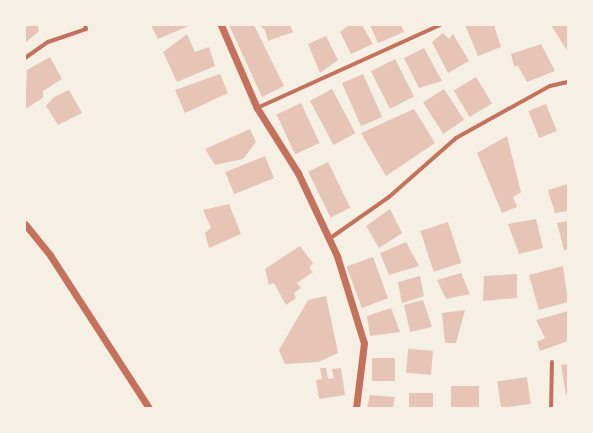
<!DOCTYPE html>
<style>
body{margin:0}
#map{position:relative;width:593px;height:433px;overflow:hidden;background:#f6efe4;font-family:Lato,sans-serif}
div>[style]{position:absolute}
.building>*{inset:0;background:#e6c5b7;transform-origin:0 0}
.minor>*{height:4px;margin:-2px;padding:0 2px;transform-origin:2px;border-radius:2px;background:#c5725c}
.tertiary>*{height:7px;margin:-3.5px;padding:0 3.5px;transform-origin:3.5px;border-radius:3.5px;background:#c5725c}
span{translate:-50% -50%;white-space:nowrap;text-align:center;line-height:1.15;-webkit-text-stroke:3px #f6efe4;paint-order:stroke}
.frame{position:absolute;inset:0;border:26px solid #f6efe4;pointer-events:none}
</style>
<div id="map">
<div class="building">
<i style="clip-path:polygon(25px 25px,38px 25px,39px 31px,25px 43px)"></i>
<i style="clip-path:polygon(151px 25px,191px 25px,158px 39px)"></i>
<i style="clip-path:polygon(229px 25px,254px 25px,284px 86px,262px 97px)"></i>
<i style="clip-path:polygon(259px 25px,290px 25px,293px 32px,268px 41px,265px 30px)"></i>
<i style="clip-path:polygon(349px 25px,362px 25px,373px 44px,351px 54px,340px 32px)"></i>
<i style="clip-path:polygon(370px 25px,401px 25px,404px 32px,378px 43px)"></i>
<i style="clip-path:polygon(465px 25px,494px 25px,501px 47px,478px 56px)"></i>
<i style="clip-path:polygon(551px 25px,568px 25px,568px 52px)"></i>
<i style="clip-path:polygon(443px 33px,449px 39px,453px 34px,469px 61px,448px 73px,432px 42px)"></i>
<i style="clip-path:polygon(187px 34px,195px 52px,209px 47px,215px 66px,177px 82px,163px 52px)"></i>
<i style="clip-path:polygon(326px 36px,338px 60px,320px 73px,308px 44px)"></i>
<i style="clip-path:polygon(541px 44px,555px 71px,527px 82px,518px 66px,514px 66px,511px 54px)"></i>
<i style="clip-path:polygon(424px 48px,442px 81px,419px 88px,404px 58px)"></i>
<i style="clip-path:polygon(50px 57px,62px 79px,43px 91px,43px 98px,25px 109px,27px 70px)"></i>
<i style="left:395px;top:59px;width:42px;height:27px;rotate:63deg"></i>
<i style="clip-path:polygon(220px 74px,228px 93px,185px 113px,175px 90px)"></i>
<i style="left:363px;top:74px;width:47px;height:23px;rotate:66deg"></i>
<i style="left:476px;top:77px;width:31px;height:26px;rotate:59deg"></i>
<i style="left:332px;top:89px;width:50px;height:25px;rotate:62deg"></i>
<i style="left:444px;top:89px;width:37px;height:25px;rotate:57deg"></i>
<i style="clip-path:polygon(69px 90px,82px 113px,58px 125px,46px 106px,54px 97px)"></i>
<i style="left:301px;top:103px;width:44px;height:27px;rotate:65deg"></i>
<i style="left:546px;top:104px;width:29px;height:19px;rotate:68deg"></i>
<i style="clip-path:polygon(414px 109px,435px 143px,386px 176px,361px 133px)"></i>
<i style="clip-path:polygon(250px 129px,256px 142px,243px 159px,215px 165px,205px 149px)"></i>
<i style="clip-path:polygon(507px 136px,521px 192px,513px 197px,517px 207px,502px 213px,477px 153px)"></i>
<i style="left:265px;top:156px;width:24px;height:43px;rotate:68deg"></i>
<i style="left:328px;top:162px;width:51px;height:22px;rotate:64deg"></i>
<i style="clip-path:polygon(568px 184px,568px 211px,555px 213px,548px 190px)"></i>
<i style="clip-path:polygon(229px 204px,241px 234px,209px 248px,205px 233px,211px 228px,203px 210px)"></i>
<i style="clip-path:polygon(390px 209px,402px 233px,379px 248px,366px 226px)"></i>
<i style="clip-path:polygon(536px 219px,543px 248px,519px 254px,508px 224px)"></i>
<i style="clip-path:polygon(568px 221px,568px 249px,564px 250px,557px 223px)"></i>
<i style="left:448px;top:222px;width:43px;height:29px;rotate:72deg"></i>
<i style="clip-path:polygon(406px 242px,419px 266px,389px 275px,380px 253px)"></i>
<i style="clip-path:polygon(300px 246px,313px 263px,309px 268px,313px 272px,297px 283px,301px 288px,294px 293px,296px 298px,286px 305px,274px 283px,269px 285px,265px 269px)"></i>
<i style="left:373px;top:257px;width:44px;height:28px;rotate:70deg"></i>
<i style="clip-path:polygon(563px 266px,568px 302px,539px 310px,529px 275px)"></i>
<i style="clip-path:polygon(461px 273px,470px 294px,446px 299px,437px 280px)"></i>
<i style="clip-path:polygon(517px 274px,517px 298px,483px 301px,484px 276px)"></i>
<i style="clip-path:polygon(420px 276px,424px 296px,402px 303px,398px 282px)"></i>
<i style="clip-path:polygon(326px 296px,338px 353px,318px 362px,285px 364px,279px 350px,308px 300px)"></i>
<i style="clip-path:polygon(423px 300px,432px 327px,410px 332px,404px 305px)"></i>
<i style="clip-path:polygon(391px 308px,400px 332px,370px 336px,367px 316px)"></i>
<i style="clip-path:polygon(465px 310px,456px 343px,445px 343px,442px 313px)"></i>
<i style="clip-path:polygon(568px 311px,568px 341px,540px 351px,537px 342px,545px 338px,536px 320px)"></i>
<i style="left:433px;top:351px;width:24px;height:25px;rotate:95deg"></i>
<i style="left:395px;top:358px;width:23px;height:23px;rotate:90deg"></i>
<i style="clip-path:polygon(568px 364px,568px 395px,566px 395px,561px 365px)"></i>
<i style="clip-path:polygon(320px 368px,326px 368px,328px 379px,334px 378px,332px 369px,341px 368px,345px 395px,319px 399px,316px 380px,322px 379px)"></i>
<i style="left:527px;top:377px;width:27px;height:30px;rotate:82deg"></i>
<i style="left:451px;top:386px;width:28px;height:22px"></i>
<i style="left:409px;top:393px;width:24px;height:15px"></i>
<i style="clip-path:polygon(370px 395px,395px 397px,393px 408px,367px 408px)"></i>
</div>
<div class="minor">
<i style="left:25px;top:58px;width:28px;rotate:-35deg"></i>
<i style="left:48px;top:42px;width:40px;rotate:-18.9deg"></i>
<i style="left:86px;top:29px;width:4px;rotate:-104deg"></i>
<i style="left:257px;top:108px;width:201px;rotate:-24.4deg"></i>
<i style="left:329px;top:239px;width:73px;rotate:-35deg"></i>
<i style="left:389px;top:197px;width:89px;rotate:-41.4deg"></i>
<i style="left:456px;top:138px;width:107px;rotate:-29deg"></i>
<i style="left:550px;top:86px;width:18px;rotate:-13deg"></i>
<i style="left:551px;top:408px;width:46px;rotate:-88.8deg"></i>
</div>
<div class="tertiary">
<i style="left:221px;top:25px;width:90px;rotate:66.6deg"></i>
<i style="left:257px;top:108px;width:77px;rotate:57.8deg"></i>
<i style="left:298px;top:173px;width:92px;rotate:64.8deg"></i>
<i style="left:337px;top:256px;width:91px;rotate:72.8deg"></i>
<i style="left:364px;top:343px;width:65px;rotate:97deg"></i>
<i style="left:25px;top:224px;width:40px;rotate:51deg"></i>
<i style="left:50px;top:255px;width:182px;rotate:57.1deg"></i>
</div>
<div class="frame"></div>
</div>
